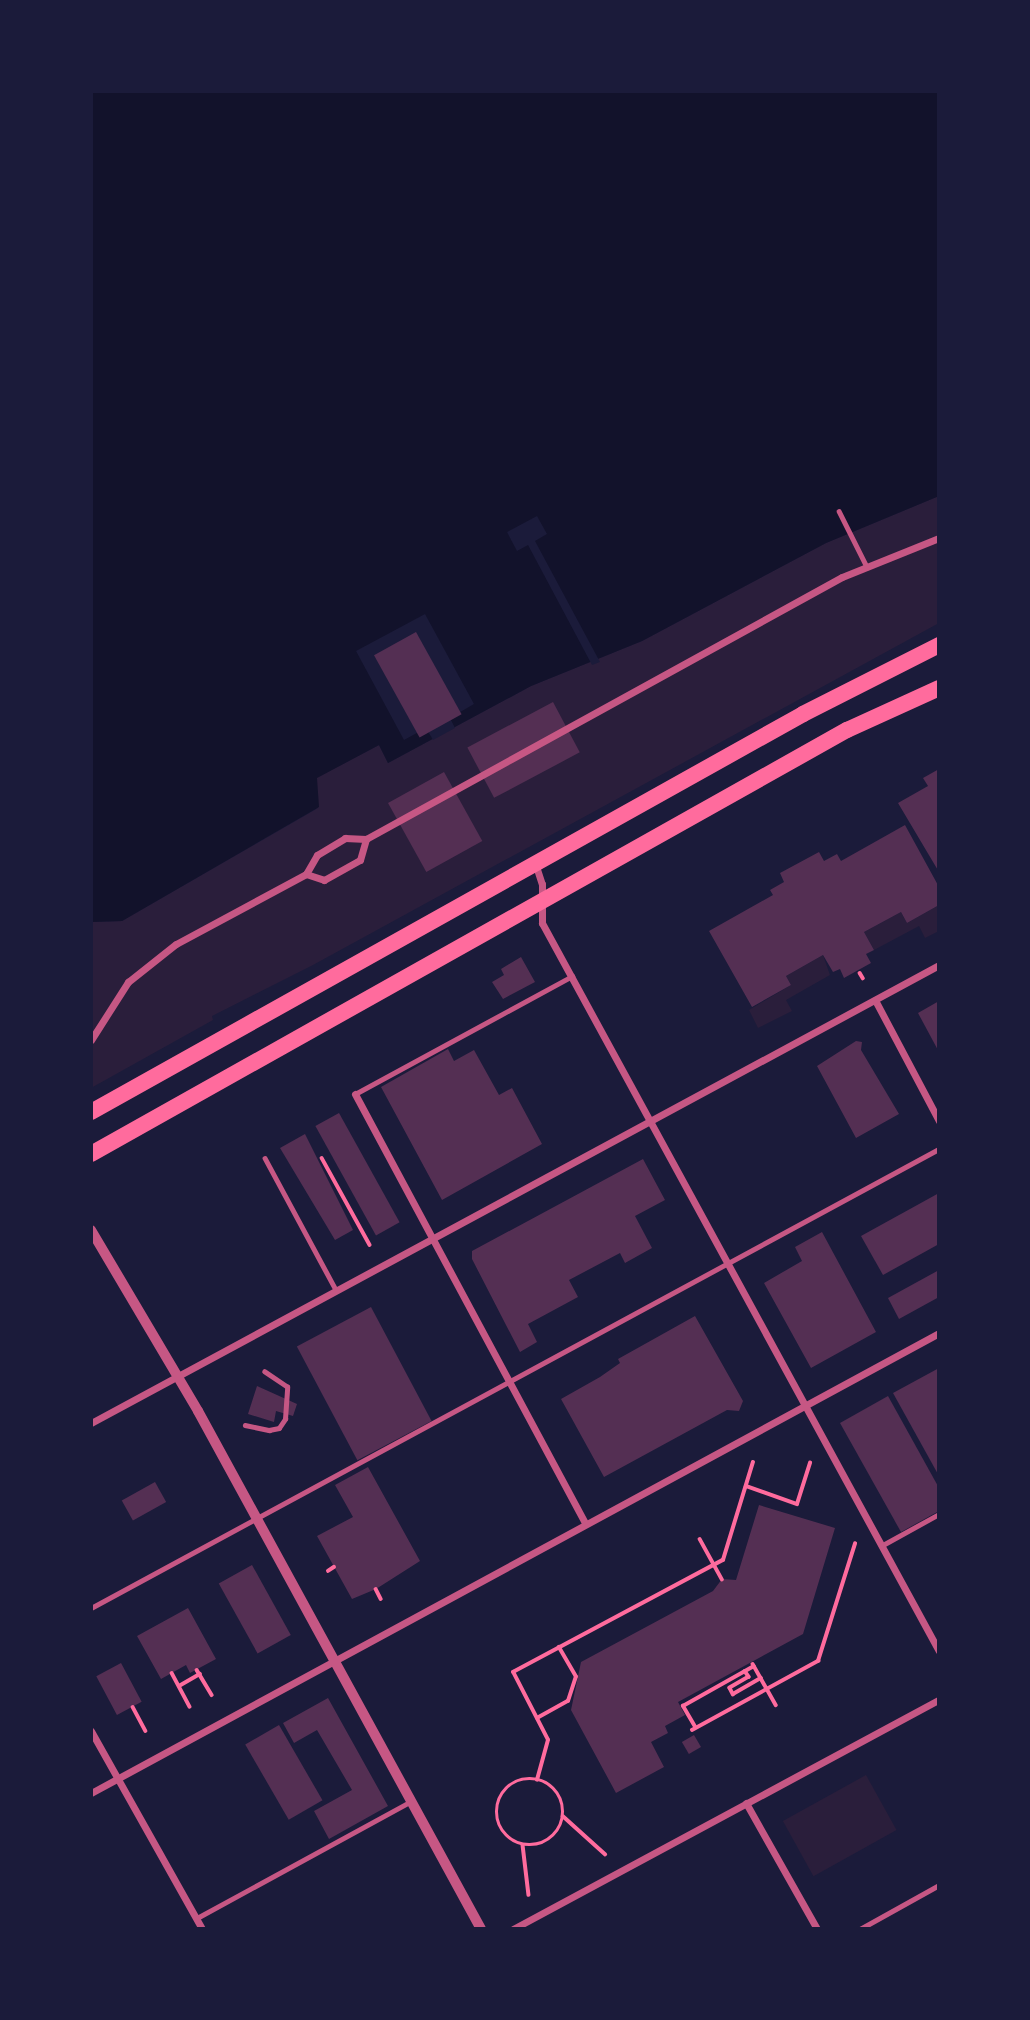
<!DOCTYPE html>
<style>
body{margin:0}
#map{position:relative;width:1030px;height:2020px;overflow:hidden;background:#1b1b3a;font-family:Cabin,sans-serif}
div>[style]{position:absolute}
.green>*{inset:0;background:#2a1e3b;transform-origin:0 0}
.water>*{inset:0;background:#12122b}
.pier>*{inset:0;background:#1b1b3a}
.building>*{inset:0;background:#542f53;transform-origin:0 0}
.path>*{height:3.5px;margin:-1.75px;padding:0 1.75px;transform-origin:1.75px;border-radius:1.75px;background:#ff6b9d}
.path>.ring{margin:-1.75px;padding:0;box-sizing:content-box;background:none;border:3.5px solid #ff6b9d;border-radius:50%}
.service>*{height:4.5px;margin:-2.25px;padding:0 2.25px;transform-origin:2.25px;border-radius:2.25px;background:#c65784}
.minor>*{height:7px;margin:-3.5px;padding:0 3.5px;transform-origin:3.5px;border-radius:3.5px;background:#c65784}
.tertiary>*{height:10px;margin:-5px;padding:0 5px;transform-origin:5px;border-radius:5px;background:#c65784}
.trunk>*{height:16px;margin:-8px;padding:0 8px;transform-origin:8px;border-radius:8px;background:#ff6b9d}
span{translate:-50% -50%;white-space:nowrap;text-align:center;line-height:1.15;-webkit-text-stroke:5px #1b1b3a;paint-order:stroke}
.frame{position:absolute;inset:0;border:93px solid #1b1b3a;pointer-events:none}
</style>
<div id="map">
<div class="green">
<i style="clip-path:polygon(939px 496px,939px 623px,313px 965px,212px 1016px,213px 1020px,91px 1088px,91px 922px,122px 921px,318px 808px,316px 778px,379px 745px,388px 763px,531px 686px,642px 641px,826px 543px)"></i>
<i style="clip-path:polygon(939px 905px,939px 931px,925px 938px,919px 926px,874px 950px,864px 932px,901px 912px,907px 923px)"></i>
<i style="clip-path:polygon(823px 955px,830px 975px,786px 1000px,792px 1011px,758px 1028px,749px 1010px,791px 985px,786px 976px)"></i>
<i style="left:866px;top:1775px;width:63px;height:95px;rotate:61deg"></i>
</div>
<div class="water">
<i style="clip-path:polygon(91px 91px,939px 91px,939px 496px,826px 543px,642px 641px,531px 686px,388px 763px,379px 745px,317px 778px,319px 807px,122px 921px,91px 922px)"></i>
</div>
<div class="pier">
<i style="clip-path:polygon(537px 516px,547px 534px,535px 541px,600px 662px,592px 665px,528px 545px,517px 551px,507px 532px)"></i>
<i style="clip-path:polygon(425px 614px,474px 704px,450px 718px,455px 728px,433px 740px,426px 728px,404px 740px,356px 651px)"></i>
</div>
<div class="building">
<i style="left:416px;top:632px;width:94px;height:48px;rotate:61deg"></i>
<i style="left:553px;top:702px;width:57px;height:97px;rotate:62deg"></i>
<i style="clip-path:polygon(939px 769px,939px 872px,898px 803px,928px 786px,923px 778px)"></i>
<i style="left:444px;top:772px;width:79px;height:64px;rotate:61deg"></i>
<i style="clip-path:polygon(905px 825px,939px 887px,939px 905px,907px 923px,901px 912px,864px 932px,874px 950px,866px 954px,871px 963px,844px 978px,840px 969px,833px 972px,823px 955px,786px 976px,791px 985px,752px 1007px,709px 931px,773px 895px,770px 890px,784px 882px,780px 873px,819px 852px,824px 861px,837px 854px,841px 861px)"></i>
<i style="clip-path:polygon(521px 957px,535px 982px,503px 999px,492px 982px,504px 975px,501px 969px)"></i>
<i style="clip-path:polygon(939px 1001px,939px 1052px,918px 1013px)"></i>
<i style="clip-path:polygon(856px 1041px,862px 1042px,861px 1050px,899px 1114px,856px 1138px,817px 1066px)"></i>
<i style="clip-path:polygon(448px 1049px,454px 1061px,474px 1050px,499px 1095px,512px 1088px,542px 1144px,442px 1200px,381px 1087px)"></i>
<i style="left:339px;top:1113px;width:125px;height:27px;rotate:61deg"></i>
<i style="clip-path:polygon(305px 1134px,353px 1230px,335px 1240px,280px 1148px)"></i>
<i style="clip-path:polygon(643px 1159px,665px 1200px,635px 1216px,652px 1248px,625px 1263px,620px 1253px,569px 1280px,578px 1297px,528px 1324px,537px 1342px,520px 1352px,472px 1259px,472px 1251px)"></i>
<i style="clip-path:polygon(939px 1193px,939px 1244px,883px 1275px,861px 1236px)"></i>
<i style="clip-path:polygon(822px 1232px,876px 1332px,811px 1368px,764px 1283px,802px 1261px,795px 1247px)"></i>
<i style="clip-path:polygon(939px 1270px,939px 1297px,899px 1319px,888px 1298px)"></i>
<i style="left:371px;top:1307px;width:129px;height:84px;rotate:62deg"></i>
<i style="clip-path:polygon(695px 1316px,743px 1401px,739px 1411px,727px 1410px,604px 1477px,561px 1399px,600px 1377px,620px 1363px,618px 1359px)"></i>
<i style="clip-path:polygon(939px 1368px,939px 1476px,893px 1393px)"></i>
<i style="clip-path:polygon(257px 1386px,297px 1404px,293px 1416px,276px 1411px,274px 1422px,248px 1414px)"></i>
<i style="clip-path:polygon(888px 1396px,939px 1488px,939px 1511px,901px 1532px,840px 1423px)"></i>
<i style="clip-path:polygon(368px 1467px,420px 1561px,376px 1589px,352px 1599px,317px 1536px,353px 1517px,335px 1485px)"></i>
<i style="left:155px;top:1482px;width:23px;height:38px;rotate:61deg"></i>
<i style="clip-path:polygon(759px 1505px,835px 1528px,803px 1634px,678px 1702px,685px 1715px,665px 1726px,668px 1733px,651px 1742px,664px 1767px,616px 1793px,571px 1710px,581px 1662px,713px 1591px,722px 1579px,736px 1580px)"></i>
<i style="left:252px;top:1565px;width:80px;height:38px;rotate:61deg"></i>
<i style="clip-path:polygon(188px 1608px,216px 1659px,190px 1673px,186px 1665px,161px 1679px,137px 1636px)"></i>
<i style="left:121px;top:1663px;width:44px;height:28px;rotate:62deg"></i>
<i style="clip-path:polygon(328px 1698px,388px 1806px,329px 1839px,314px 1811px,352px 1790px,317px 1730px,294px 1743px,283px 1723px)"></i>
<i style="left:279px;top:1725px;width:87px;height:39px;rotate:60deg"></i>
<i style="left:694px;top:1735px;width:14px;height:14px;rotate:60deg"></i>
</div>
<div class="path">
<i style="left:860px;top:973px;width:6px;rotate:59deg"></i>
<i style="left:322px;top:1158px;width:99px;rotate:61.1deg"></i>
<i style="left:746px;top:1486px;width:54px;rotate:19.4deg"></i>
<i style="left:797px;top:1504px;width:43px;rotate:-72.4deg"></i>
<i style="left:700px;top:1539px;width:46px;rotate:61.2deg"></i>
<i style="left:328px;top:1571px;width:7px;rotate:-34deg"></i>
<i style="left:376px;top:1589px;width:11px;rotate:63deg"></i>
<i style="left:753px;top:1664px;width:47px;rotate:60.7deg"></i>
<i style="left:197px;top:1670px;width:29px;rotate:59deg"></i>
<i style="left:745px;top:1671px;width:7px;rotate:56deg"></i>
<i style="left:749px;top:1677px;width:22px;rotate:150deg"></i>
<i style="left:730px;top:1688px;width:7px;rotate:63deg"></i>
<i style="left:733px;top:1694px;width:32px;rotate:-30deg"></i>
<i style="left:172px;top:1673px;width:38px;rotate:62deg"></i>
<i style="left:179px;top:1686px;width:24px;rotate:-30deg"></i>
<i style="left:133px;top:1707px;width:27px;rotate:62deg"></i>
<i style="left:537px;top:1718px;width:35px;rotate:-29deg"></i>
<i style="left:568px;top:1701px;width:25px;rotate:-72deg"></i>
<i style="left:576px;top:1677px;width:34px;rotate:-120deg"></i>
<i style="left:695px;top:1727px;width:24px;rotate:-120deg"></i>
<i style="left:683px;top:1706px;width:81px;rotate:-29.4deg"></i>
<i style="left:692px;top:1730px;width:144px;rotate:-28.7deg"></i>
<i style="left:818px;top:1661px;width:123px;rotate:-72.5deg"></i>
<i class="ring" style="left:497px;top:1779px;width:62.5px;height:62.5px"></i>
<i style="left:537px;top:1780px;width:41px;rotate:-74.6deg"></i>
<i style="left:548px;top:1740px;width:76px;rotate:-117.2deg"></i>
<i style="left:513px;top:1672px;width:238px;rotate:-28.1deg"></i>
<i style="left:723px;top:1560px;width:102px;rotate:-73deg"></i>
<i style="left:563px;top:1816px;width:57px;rotate:42.1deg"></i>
<i style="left:523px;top:1845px;width:50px;rotate:83.2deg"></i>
</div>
<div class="service">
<i style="left:839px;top:511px;width:63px;rotate:63.4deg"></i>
<i style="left:355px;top:1094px;width:247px;rotate:-28.5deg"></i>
<i style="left:265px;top:1158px;width:150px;rotate:61.7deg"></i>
<i style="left:245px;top:1425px;width:25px;rotate:12deg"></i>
<i style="left:269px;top:1430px;width:10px;rotate:-11deg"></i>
<i style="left:279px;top:1428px;width:11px;rotate:-56deg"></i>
<i style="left:285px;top:1419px;width:32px;rotate:-86deg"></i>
<i style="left:287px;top:1387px;width:27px;rotate:-146deg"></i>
<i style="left:881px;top:1546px;width:66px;rotate:-28.9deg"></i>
<i style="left:91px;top:1608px;width:964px;rotate:-28.43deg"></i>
<i style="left:197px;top:1918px;width:243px;rotate:-28.6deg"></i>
<i style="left:860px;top:1929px;width:90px;rotate:-29.1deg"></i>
</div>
<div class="minor">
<i style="left:535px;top:863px;width:22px;rotate:72deg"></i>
<i style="left:542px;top:884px;width:39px;rotate:90deg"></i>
<i style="left:542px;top:923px;width:829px;rotate:61.4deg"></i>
<i style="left:306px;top:874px;width:19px;rotate:18deg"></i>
<i style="left:324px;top:880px;width:41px;rotate:-29.1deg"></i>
<i style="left:360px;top:860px;width:22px;rotate:-74deg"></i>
<i style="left:875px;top:1000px;width:137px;rotate:62.1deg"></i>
<i style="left:91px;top:1040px;width:69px;rotate:-57.5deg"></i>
<i style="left:128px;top:982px;width:61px;rotate:-38.4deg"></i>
<i style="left:176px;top:944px;width:148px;rotate:-28.3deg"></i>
<i style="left:306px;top:874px;width:22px;rotate:-60deg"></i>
<i style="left:317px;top:855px;width:33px;rotate:-31deg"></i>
<i style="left:345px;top:838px;width:21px;rotate:3deg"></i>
<i style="left:366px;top:839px;width:543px;rotate:-28.83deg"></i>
<i style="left:842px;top:577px;width:105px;rotate:-21.9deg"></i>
<i style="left:355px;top:1094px;width:487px;rotate:61.8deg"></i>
<i style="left:91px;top:1423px;width:964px;rotate:-28.37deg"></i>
<i style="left:91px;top:1731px;width:227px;rotate:60.7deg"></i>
<i style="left:91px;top:1793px;width:965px;rotate:-28.48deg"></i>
<i style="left:746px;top:1803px;width:145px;rotate:60.6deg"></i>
<i style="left:513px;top:1929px;width:484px;rotate:-28.3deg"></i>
</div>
<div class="tertiary">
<i style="left:91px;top:1230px;width:210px;rotate:59.4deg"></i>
<i style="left:198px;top:1411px;width:590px;rotate:61.35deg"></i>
</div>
<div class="trunk">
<i style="left:91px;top:1112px;width:816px;rotate:-29.2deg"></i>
<i style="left:803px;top:714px;width:153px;rotate:-26.9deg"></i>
<i style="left:91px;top:1154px;width:867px;rotate:-29.29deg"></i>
<i style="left:847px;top:730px;width:101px;rotate:-24.5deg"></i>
</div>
<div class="frame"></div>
</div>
